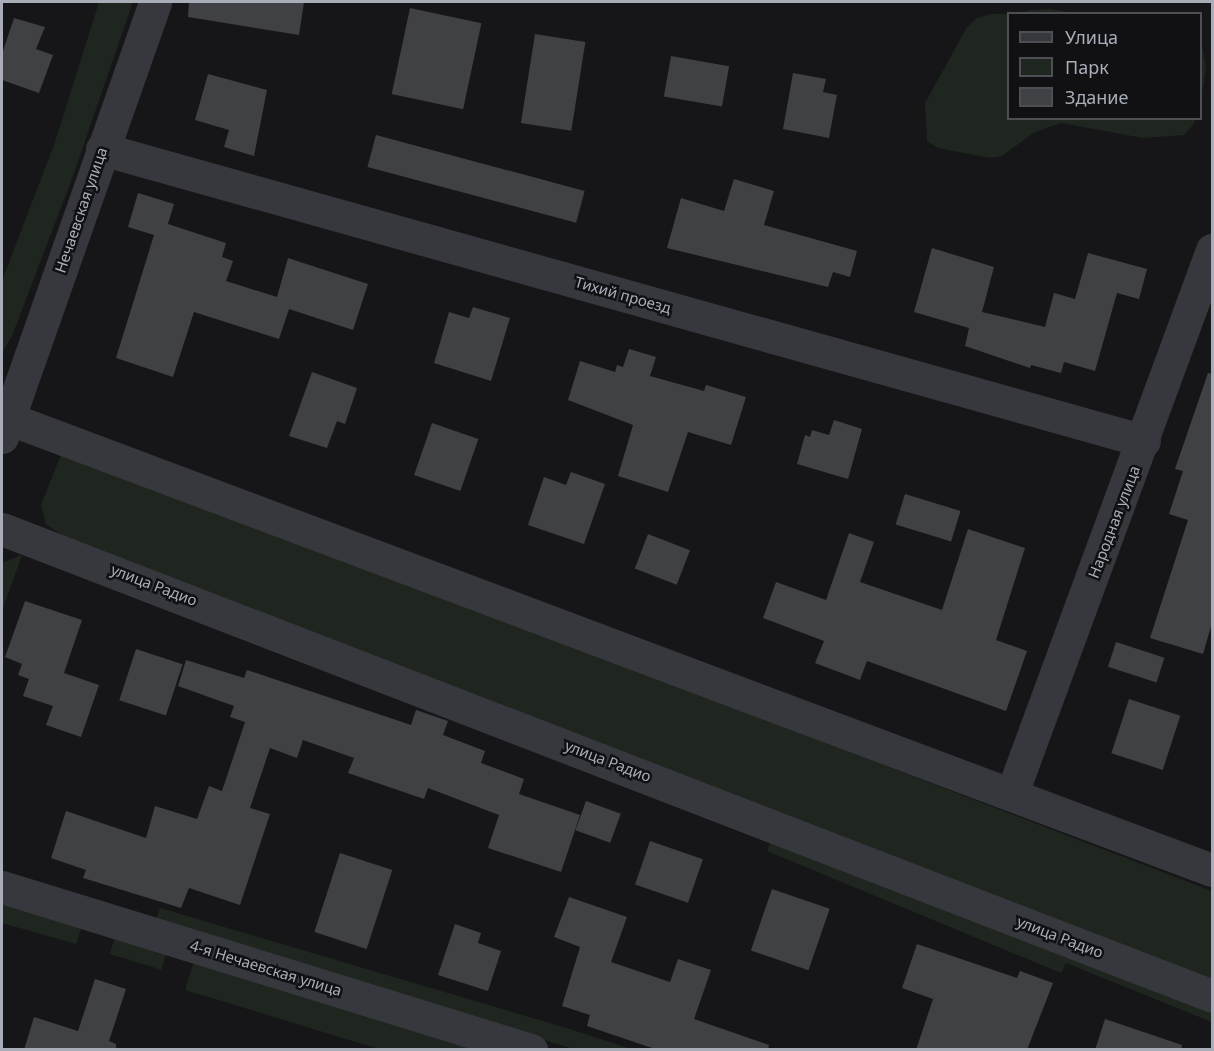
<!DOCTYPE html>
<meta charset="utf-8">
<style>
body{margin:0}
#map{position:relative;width:1214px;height:1051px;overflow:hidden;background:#161618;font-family:"Noto Sans",sans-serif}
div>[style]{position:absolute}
.green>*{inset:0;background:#1e261f;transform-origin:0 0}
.building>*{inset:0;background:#404145;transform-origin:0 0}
.minor>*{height:33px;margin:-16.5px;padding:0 16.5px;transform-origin:16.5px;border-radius:16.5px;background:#37383d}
span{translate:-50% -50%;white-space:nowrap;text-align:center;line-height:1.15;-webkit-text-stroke:5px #111113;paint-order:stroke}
.street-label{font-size:15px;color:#a8adb8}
.frame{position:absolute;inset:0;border:3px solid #a8adb8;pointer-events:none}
.legend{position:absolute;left:1007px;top:12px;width:195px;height:108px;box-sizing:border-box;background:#111113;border:2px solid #4d4f55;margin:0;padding:8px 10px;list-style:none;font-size:18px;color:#a8adb8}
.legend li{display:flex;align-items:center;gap:12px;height:30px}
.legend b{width:30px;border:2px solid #4d4f55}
</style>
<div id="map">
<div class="green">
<i style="clip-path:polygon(99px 2px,133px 2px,72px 179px,12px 336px,2px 353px,2px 281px,55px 142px)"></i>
<i style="clip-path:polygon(1050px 9px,1075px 13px,1021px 13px,1030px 10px)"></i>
<i style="clip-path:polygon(991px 14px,1008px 14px,1008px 118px,1195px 119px,1194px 124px,1184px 135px,1143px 138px,1061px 123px,1035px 132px,1002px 156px,990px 158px,938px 148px,927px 141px,925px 103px,967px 27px,977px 18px)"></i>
<i style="clip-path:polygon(1201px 41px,1206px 66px,1201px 102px)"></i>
<i style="clip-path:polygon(63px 450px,1212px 891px,1212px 982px,63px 536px,46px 524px,41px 505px)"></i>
<i style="clip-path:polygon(22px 555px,2px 611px,2px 563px)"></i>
<i style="clip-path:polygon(773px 834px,1212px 1002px,1212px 1022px,1066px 963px,1061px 973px,767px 851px)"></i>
<i style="clip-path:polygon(2px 894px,84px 920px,76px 944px,2px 923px)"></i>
<i style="clip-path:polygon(160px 908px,570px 1029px,631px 1049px,573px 1049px,156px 919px)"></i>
<i style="left:117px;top:930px;width:54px;height:25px;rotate:17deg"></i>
<i style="clip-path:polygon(196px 954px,503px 1049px,379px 1049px,185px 990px)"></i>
</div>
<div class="building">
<i style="clip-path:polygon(189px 2px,304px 2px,299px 35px,188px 17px)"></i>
<i style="left:410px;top:8px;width:73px;height:88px;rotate:12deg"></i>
<i style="clip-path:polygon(14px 18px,45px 27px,36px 49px,53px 55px,39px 93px,2px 80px,2px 54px)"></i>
<i style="left:535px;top:34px;width:51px;height:90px;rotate:9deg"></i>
<i style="left:671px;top:56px;width:59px;height:41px;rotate:10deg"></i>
<i style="clip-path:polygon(793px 73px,826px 79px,823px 92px,837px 95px,829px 138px,783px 129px)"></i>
<i style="clip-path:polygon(208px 74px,267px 90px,254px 156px,224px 147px,229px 130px,195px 120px)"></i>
<i style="left:376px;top:135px;width:216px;height:33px;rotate:15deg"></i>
<i style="clip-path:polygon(734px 179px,774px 191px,764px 225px,857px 251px,850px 277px,833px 272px,828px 287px,667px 248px,681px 198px,724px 211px)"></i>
<i style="clip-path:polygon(138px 193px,174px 204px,168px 224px,226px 243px,222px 257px,233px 261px,226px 281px,277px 297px,288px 258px,368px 284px,353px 330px,289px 309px,279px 339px,194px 312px,173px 377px,116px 358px,154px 235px,128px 227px)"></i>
<i style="clip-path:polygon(932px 248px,994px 267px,982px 312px,1045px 327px,1054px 293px,1075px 299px,1088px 253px,1147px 269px,1139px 299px,1117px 293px,1095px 371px,1064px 362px,1061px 373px,1031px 365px,1030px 368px,965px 346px,969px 328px,914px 312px)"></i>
<i style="clip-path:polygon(473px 307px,510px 318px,491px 381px,434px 363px,449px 312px,469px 318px)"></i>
<i style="clip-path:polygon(629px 349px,656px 357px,650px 376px,704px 391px,706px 385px,746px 397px,731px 445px,688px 432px,668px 492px,618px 476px,633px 425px,568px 400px,580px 361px,615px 372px,617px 365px,623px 367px)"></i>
<i style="clip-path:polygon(312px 372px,357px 388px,345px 424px,337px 421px,327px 448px,289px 436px)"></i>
<i style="clip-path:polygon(1208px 373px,1212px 374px,1212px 623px,1203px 654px,1150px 638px,1188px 520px,1169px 514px,1183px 471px,1175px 469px)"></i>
<i style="clip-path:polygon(834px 420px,862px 429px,848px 479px,797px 464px,805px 435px,810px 437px,812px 430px,829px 435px)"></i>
<i style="left:432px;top:423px;width:49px;height:55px;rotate:19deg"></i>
<i style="clip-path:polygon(571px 472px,605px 484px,584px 544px,528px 525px,544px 477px,566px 485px)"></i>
<i style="left:905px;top:494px;width:58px;height:32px;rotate:17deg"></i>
<i style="clip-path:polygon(968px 529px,1025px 548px,996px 640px,1027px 651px,1006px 711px,867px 661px,860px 680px,815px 663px,824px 641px,763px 618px,776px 582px,826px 600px,849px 533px,874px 542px,860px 582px,942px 610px)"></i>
<i style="left:648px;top:534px;width:45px;height:37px;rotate:21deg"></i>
<i style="clip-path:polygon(25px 601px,82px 620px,64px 673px,99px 685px,81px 737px,46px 725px,53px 706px,23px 696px,29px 679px,18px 675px,22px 664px,5px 657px)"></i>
<i style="left:1116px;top:642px;width:51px;height:26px;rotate:18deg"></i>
<i style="left:136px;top:649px;width:49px;height:54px;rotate:18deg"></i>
<i style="clip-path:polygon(186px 660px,244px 678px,247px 670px,411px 725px,416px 710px,448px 721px,443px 735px,485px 751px,481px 763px,524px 779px,519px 794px,580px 815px,561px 872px,488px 848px,499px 815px,428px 788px,424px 799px,348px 773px,354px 758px,303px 740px,297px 758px,270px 748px,250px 808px,270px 814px,240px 905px,189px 888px,181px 908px,83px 878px,86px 870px,51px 858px,66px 811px,146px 838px,155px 806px,197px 819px,209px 786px,222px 791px,245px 722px,230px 717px,234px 706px,178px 686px)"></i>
<i style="left:1129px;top:699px;width:54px;height:57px;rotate:18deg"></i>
<i style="left:586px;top:801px;width:37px;height:31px;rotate:20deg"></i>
<i style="left:650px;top:841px;width:56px;height:46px;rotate:19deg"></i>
<i style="left:340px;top:853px;width:55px;height:83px;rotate:18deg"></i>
<i style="left:772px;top:889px;width:61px;height:65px;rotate:19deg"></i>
<i style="clip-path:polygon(569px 897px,627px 917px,611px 962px,670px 982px,678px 959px,711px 970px,694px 1019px,769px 1045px,768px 1050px,658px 1050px,587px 1026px,590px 1015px,562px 1006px,580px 947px,554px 937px)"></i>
<i style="clip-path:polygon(455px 924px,481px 933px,478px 943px,501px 951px,488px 991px,438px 975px)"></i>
<i style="clip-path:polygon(917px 944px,1017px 978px,1020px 971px,1053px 983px,1027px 1050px,916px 1050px,933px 999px,902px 988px)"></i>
<i style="clip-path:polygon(95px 979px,126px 989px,109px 1041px,116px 1044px,116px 1050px,24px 1050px,34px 1017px,78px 1031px)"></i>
<i style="clip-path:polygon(1105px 1019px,1182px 1045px,1181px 1050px,1095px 1050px)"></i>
</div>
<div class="minor">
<i style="left:102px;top:149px;width:1082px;rotate:15.65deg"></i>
<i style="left:2px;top:416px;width:1292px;rotate:20.57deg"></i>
<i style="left:2px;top:437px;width:461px;rotate:-70.6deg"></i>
<i style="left:2px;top:529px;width:1297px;rotate:21.1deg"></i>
<i style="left:1012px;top:793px;width:579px;rotate:-69.78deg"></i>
<i style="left:2px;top:887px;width:554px;rotate:17.13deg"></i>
</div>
<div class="street-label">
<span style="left:81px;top:210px;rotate:-71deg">Нечаевская улица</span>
<span style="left:623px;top:295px;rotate:16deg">Тихий проезд</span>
<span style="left:1114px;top:522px;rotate:-69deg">Народная улица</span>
<span style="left:154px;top:585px;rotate:21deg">улица Радио</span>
<span style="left:608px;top:761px;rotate:21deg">улица Радио</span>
<span style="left:1060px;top:937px;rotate:21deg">улица Радио</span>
<span style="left:266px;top:968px;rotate:17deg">4-я Нечаевская улица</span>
</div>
<div class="frame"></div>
<ul class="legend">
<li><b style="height:8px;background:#37383d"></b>Улица</li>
<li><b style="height:16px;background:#1e261f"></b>Парк</li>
<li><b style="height:16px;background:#404145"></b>Здание</li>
</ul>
</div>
